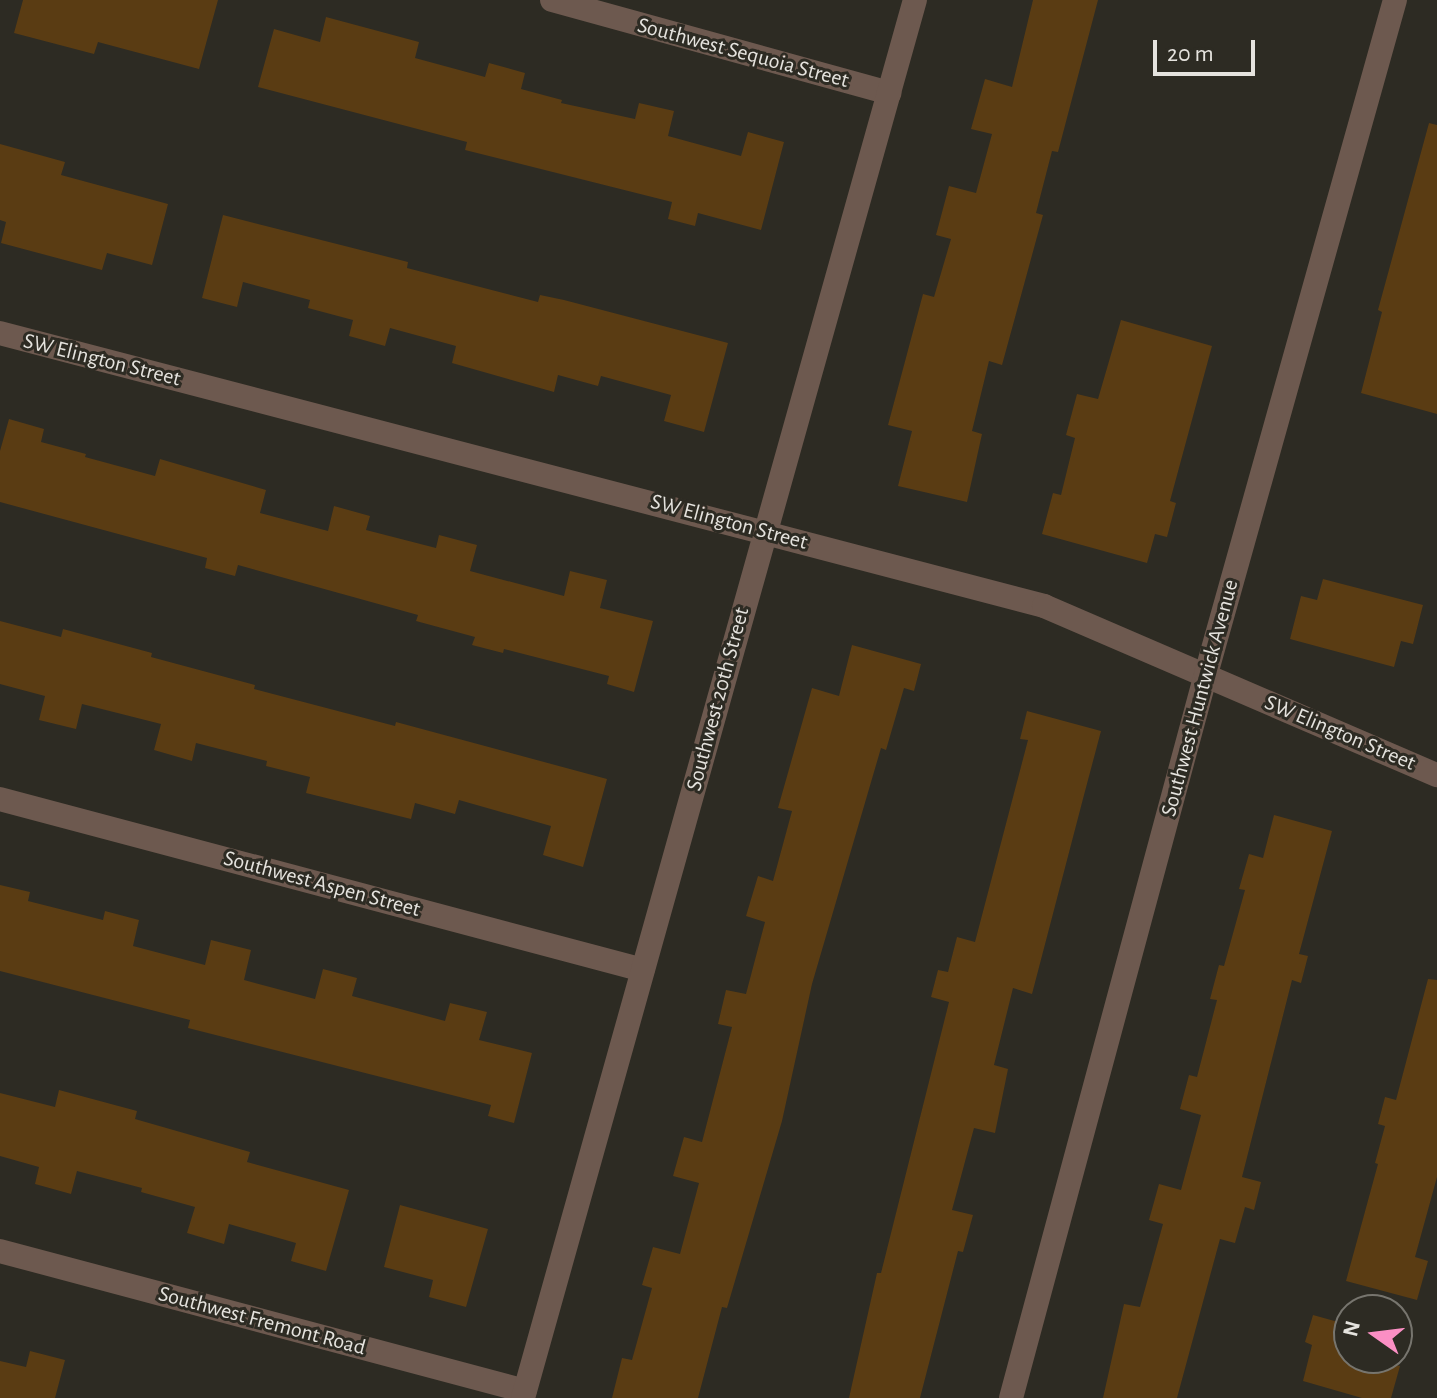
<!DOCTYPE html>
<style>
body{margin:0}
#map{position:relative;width:1437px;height:1398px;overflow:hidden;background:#2d2b23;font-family:"Alegreya Sans",sans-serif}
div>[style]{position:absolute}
.building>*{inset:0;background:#5a3c13}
.minor>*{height:24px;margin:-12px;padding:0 12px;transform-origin:12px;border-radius:12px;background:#6d594f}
span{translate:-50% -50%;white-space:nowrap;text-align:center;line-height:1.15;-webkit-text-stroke:6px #2d2b23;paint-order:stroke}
.street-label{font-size:22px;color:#e5e3de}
.north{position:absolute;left:1333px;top:1294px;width:80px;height:80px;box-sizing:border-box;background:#2d2b23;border:2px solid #77756e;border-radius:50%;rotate:284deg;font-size:22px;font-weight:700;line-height:32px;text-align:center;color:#e5e3de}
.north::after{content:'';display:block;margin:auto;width:28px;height:36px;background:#fb8fc4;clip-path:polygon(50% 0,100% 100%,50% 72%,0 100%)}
.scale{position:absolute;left:1153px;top:40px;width:102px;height:36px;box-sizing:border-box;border:4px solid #e5e3de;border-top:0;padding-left:10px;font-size:24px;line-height:28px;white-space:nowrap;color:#e5e3de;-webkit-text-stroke:6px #2d2b23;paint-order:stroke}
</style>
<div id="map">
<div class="building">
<i style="clip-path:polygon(23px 0,218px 0,199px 69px,98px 42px,94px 54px,14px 33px)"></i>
<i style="clip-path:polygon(1033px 0,1098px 0,1058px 152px,1052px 151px,1036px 213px,1043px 215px,1002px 365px,989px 361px,972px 431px,982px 434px,967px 502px,898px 486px,912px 431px,888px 425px,923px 294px,934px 297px,951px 239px,936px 235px,949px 186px,976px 193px,992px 134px,971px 129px,985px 79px,1012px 87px)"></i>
<i style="clip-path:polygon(326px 17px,419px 42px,415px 58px,485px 77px,489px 63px,525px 73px,521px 89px,562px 100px,561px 103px,635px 119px,639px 103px,674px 111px,668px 136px,741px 156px,748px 132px,784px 142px,761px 230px,698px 213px,695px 226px,668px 219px,672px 202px,465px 150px,467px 142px,258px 87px,274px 29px,320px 42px)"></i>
<i style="clip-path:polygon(1429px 123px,1437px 125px,1437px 414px,1361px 393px,1382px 312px,1378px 310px)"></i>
<i style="clip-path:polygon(0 144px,65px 162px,61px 175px,168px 204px,152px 265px,107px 253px,102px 270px,1px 243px,6px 222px,0 220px)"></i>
<i style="clip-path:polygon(223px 215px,408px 262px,407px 268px,538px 302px,540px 295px,564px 300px,728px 343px,704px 432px,664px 421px,671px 395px,601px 376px,598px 386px,558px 375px,554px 392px,452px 363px,456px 346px,390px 328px,385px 346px,349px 336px,353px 320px,308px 308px,310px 300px,243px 282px,237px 307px,202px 298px)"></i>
<i style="clip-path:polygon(1121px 320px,1212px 346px,1170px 501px,1176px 503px,1167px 537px,1155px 534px,1147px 563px,1042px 534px,1053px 493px,1061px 495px,1075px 438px,1066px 435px,1077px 394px,1098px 399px)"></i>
<i style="clip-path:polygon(9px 419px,44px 429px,41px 442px,86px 454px,85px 457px,155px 476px,160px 459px,266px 490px,260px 513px,328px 531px,334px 506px,370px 516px,366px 530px,436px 548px,439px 535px,477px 545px,470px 571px,564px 596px,570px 571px,607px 580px,600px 608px,653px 621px,634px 692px,607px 684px,609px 676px,504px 649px,503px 653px,472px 645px,475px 637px,416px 621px,418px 615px,238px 565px,235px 576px,205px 568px,207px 558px,0 502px,0 451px)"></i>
<i style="clip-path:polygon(1323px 579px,1423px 605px,1413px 644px,1401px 641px,1394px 667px,1290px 639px,1301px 596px,1317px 600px)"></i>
<i style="clip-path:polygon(0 621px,61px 637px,63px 629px,152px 653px,151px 657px,255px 685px,254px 689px,395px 726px,396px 722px,607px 779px,583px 867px,543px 855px,551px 826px,459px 800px,455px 814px,415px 803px,411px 819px,306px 793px,310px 777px,266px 766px,267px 761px,196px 743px,192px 761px,154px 750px,161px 724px,82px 704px,76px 729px,39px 720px,45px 696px,0 684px)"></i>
<i style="clip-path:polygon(852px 645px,921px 664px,914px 691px,904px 688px,886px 750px,881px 748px,812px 984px,782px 1121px,727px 1308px,722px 1307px,698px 1398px,612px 1398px,622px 1358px,632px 1360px,652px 1288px,642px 1285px,653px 1247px,680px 1254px,699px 1183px,673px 1176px,684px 1137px,702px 1142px,732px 1027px,718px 1024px,726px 990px,746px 994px,765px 922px,746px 916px,758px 876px,773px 881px,792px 811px,778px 808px,812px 688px,839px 696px)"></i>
<i style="clip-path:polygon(1027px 711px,1101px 731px,1084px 795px,1032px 994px,1013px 988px,994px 1065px,1008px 1069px,995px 1133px,974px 1128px,952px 1210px,973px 1215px,963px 1252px,958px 1251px,920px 1398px,849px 1398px,877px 1273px,881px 1273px,949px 1002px,931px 997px,938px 970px,948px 972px,957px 937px,975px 942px,1028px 740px,1020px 739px)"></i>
<i style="clip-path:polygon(1274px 815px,1332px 831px,1299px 954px,1308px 956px,1301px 983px,1292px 980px,1242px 1177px,1261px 1182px,1254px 1210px,1245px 1207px,1235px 1243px,1220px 1239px,1177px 1398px,1103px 1398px,1124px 1304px,1140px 1307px,1163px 1224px,1149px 1220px,1159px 1184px,1181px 1190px,1201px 1115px,1180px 1109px,1189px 1075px,1197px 1077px,1217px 1000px,1210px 999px,1219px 965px,1224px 966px,1245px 890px,1239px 889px,1249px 854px,1263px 858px)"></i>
<i style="clip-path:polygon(0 885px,30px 892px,28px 901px,103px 920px,105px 911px,139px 920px,133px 946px,205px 965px,211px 940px,251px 950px,244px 980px,315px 999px,323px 969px,357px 978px,352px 996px,445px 1021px,450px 1003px,487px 1012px,479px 1040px,532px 1053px,514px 1123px,488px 1116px,491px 1105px,188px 1028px,190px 1020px,0 971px)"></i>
<i style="clip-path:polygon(1428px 979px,1437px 980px,1437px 1177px,1415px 1257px,1428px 1261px,1417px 1300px,1346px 1281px,1378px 1164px,1375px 1163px,1385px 1126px,1378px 1124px,1385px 1097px,1396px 1100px)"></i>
<i style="clip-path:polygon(59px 1090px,137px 1111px,135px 1119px,250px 1152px,247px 1162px,349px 1190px,326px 1271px,291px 1261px,296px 1243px,229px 1224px,224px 1244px,187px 1233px,195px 1207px,141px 1192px,142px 1188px,77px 1171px,71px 1194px,35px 1184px,39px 1167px,0 1156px,0 1093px,55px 1107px)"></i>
<i style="clip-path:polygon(400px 1205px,488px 1229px,466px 1307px,429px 1297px,433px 1280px,384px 1267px)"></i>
<i style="clip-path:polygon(1313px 1315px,1349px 1325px,1349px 1358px,1370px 1358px,1400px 1366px,1391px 1398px,1362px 1398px,1303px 1381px,1312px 1345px,1305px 1342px)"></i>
<i style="clip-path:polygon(30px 1351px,65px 1360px,55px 1398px,0 1398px,0 1361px,26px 1367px)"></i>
</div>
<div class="minor">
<i style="left:552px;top:0;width:350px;rotate:15.4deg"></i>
<i style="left:0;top:333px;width:1079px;rotate:14.65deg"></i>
<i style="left:1044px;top:606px;width:428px;rotate:23.3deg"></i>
<i style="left:0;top:799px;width:665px;rotate:14.89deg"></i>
<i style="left:0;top:1251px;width:543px;rotate:14.93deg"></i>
<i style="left:523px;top:1398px;width:1452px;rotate:-74.34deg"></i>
<i style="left:1011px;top:1398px;width:750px;rotate:-74.93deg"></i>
<i style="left:1206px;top:674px;width:700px;rotate:-74.34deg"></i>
</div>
<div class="street-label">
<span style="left:743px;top:53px;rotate:15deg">Southwest Sequoia Street</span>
<span style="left:102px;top:360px;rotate:14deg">SW Elington Street</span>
<span style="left:729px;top:522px;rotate:15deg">SW Elington Street</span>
<span style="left:1200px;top:698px;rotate:-75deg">Southwest Huntwick Avenue</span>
<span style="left:718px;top:699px;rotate:-75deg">Southwest 20th Street</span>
<span style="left:1340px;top:733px;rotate:23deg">SW Elington Street</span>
<span style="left:322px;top:884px;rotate:15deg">Southwest Aspen Street</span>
<span style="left:262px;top:1321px;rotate:15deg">Southwest Fremont Road</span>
</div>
<div class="north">N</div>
<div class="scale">20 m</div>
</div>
